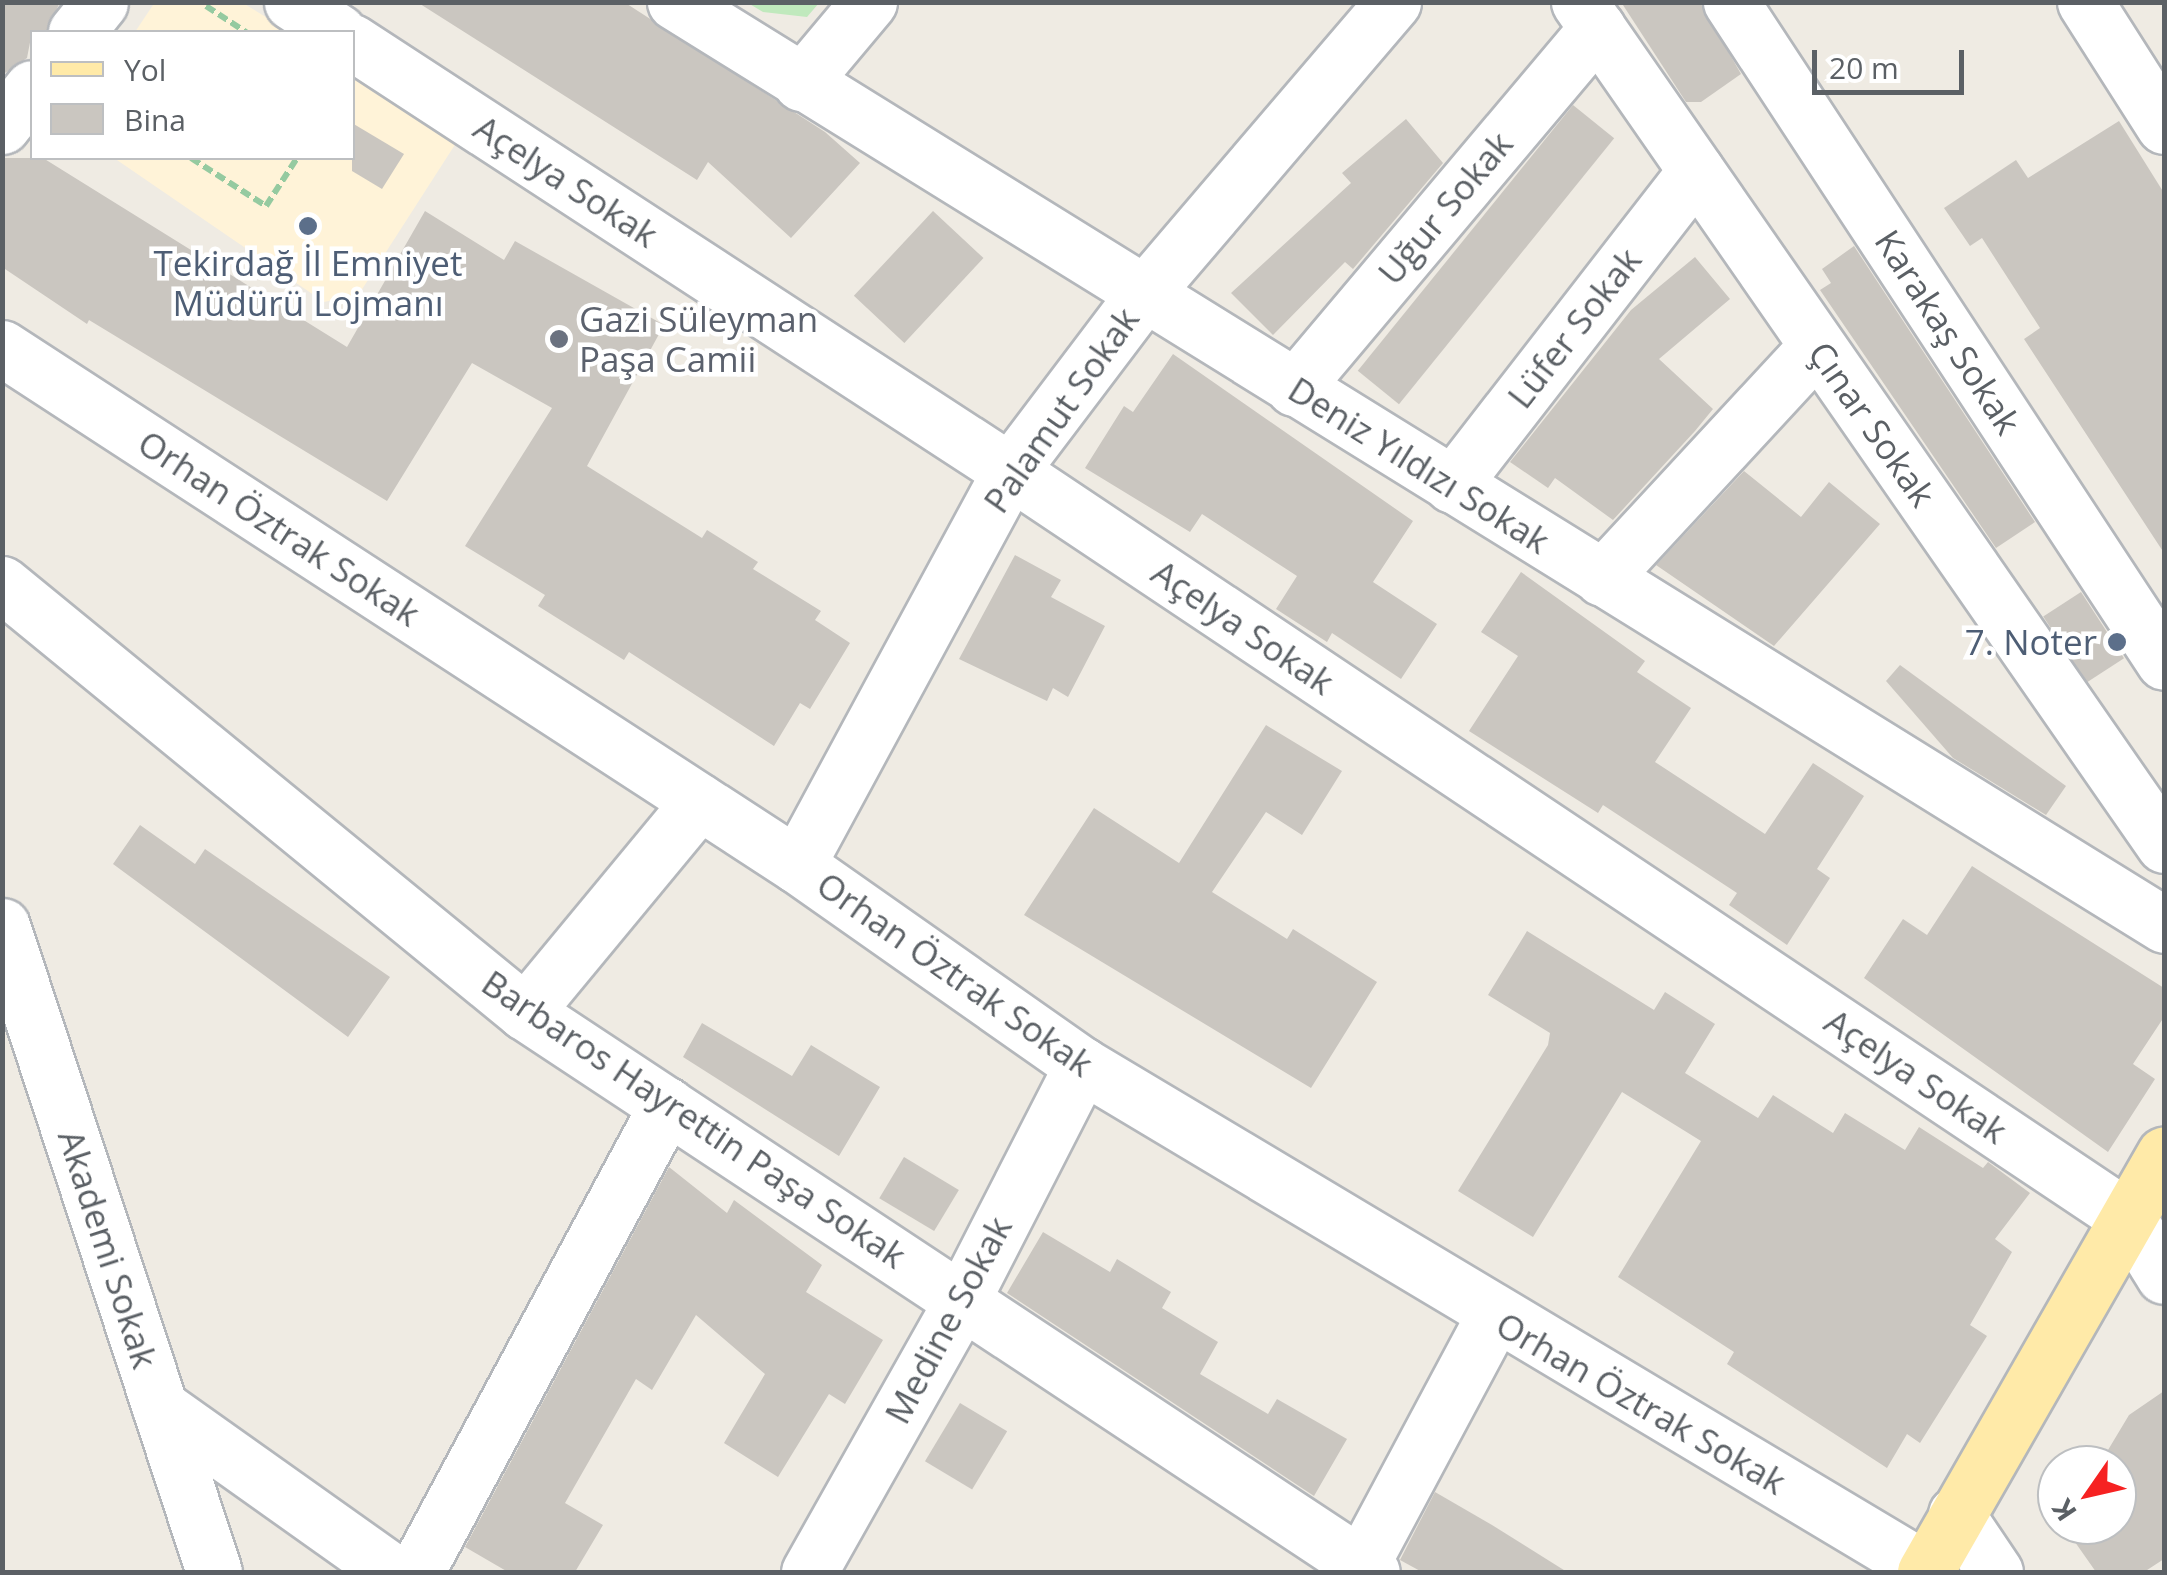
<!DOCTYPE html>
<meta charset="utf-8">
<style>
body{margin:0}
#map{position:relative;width:2167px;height:1575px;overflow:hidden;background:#efebe3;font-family:"Open Sans",sans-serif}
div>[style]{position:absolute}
.commercial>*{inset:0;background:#fff3d8}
.green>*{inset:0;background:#c0e9bd}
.building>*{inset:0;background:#cac6c0;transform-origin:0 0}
.path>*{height:6px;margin-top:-3px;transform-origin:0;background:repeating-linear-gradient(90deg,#95caa0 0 10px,transparent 0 15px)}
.roads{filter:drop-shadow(2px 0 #b4b7bb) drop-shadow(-2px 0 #b4b7bb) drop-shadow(0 2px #b4b7bb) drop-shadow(0 -2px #b4b7bb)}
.minor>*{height:55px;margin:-27.5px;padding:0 27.5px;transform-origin:27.5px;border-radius:27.5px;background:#fff}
.major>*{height:55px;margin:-27.5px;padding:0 27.5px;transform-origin:27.5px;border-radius:27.5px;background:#ffeaa8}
.dots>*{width:28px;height:28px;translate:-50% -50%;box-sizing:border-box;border:5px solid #fff;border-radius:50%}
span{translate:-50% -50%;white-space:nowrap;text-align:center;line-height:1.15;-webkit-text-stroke:9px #fff;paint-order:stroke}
.street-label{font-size:35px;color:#5b6065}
.service-label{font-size:35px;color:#4e5e75}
.right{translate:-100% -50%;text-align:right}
.worship-label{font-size:35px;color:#5b616d}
.left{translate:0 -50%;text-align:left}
.frame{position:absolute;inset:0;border:5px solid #5b6065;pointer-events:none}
.legend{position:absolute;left:30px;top:30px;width:325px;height:130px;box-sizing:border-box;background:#fff;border:2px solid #bdbfc1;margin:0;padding:12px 18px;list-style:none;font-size:30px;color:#5b6065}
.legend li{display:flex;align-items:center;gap:20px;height:50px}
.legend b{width:50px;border:2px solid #bdbfc1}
.north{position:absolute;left:2037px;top:1445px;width:100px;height:100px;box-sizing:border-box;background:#fff;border:2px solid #bdbfc1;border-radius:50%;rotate:236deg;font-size:28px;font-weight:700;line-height:40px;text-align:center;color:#5b6065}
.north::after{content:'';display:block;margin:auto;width:35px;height:45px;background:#f62222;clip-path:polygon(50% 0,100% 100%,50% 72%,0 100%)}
.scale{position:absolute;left:1812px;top:50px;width:152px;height:45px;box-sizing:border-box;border:5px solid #5b6065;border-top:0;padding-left:12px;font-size:30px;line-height:35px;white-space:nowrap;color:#5b6065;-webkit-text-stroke:8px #fff;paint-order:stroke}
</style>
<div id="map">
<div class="commercial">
<i style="clip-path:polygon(155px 2px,243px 3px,290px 32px,135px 32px)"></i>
<i style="clip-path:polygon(353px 73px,458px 140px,359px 294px,324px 302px,114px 158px,352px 158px)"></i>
</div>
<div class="green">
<i style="clip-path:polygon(748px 3px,819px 3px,807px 17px,763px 12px)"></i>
</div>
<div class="building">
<i style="clip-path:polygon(2px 2px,60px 2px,46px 32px,32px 32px,27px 58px,2px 75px)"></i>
<i style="clip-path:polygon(417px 2px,624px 2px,825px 132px,860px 163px,791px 238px,708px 162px,697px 180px)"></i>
<i style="clip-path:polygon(1621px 2px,1700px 2px,1741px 74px,1701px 102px,1686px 102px)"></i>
<i style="left:1573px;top:105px;width:53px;height:342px;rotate:39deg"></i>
<i style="clip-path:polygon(1406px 119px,1443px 163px,1353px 269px,1345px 262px,1273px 335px,1231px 293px,1351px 183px,1342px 173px)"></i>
<i style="clip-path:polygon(2119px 121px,2164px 193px,2164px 553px,2024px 339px,2040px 328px,1982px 238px,1970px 246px,1944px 208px,2016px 160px,2028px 178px)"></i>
<i style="clip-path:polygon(352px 123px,404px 154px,382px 189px,352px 171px)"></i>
<i style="clip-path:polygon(2px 158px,43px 158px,347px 347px,425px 211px,504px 260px,515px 241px,664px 325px,587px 466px,702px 538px,707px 530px,758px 562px,753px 569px,821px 611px,815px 620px,850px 643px,810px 709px,800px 703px,774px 746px,629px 652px,624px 660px,538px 606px,545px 595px,465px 546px,552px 408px,472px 363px,387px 501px,89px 320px,87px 324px,2px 267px)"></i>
<i style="left:933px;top:211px;width:69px;height:116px;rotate:43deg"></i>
<i style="clip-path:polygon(1854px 246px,2035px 522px,1996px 548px,1820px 290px,1831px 283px,1822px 269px)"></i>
<i style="clip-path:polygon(1695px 257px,1730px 299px,1659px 359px,1713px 409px,1695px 431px,1613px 520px,1555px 478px,1548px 488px,1510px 462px,1631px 310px)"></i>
<i style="clip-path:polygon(1173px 354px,1413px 521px,1373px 582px,1437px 624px,1401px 679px,1332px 633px,1327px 642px,1276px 609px,1297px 576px,1202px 514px,1190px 532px,1085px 468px,1124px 406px,1133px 412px)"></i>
<i style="clip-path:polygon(1744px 471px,1801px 517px,1829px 482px,1880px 524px,1774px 646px,1656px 565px)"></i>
<i style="clip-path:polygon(1015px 555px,1061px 580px,1051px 597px,1105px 626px,1068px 697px,1053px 688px,1047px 701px,959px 659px)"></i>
<i style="clip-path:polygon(1521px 572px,1645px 661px,1637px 672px,1691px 708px,1655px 762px,1765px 834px,1813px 763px,1864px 796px,1817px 869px,1830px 878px,1787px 945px,1729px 905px,1737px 893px,1603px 805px,1598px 813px,1469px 731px,1518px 656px,1481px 632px)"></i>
<i style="left:2081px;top:592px;width:79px;height:45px;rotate:57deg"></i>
<i style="clip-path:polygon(1900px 665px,2066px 786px,2046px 815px,1953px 758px,1886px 681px)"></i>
<i style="clip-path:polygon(1266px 725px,1342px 771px,1302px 835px,1266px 812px,1212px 892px,1287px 939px,1293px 929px,1377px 982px,1311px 1088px,1024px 915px,1094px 808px,1179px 863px)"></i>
<i style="clip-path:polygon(140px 825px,195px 864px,205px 849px,390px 977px,348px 1037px,113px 864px)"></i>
<i style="clip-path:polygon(1972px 866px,2164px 988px,2164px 1017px,2133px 1064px,2155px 1079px,2108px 1152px,1864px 978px,1903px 919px,1927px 935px)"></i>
<i style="clip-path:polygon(1527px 931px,1654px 1010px,1665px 992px,1715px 1024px,1685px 1073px,1758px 1118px,1773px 1095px,1833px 1133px,1845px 1113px,1905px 1150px,1919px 1127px,1983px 1168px,1988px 1162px,2030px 1193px,1995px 1239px,2012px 1252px,1970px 1325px,1987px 1336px,1920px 1443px,1907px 1434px,1887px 1468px,1727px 1364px,1734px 1352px,1618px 1277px,1701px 1141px,1622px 1092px,1533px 1237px,1458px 1191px,1548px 1045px,1550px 1033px,1488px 995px)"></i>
<i style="clip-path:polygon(702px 1023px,792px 1076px,811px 1045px,880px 1087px,839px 1156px,683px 1057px)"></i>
<i style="left:904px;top:1157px;width:64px;height:48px;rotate:31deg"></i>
<i style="clip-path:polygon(669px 1167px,727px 1213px,734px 1200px,822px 1265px,806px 1292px,883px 1340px,845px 1404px,829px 1394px,778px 1477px,724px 1443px,765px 1374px,696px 1315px,652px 1390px,636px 1379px,565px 1503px,603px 1525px,575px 1572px,508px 1572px,465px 1547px)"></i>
<i style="clip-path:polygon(1043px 1232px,1110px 1272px,1117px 1259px,1171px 1292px,1162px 1308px,1218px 1342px,1200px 1374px,1268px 1414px,1277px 1399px,1347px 1439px,1314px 1496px,1007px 1293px)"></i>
<i style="clip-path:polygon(2164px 1391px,2164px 1559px,2144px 1572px,2096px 1572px,2063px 1525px,2117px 1525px,2117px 1465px,2099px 1465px,2129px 1415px)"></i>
<i style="left:960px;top:1403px;width:55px;height:68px;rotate:31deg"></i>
<i style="clip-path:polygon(1435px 1492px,1492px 1525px,1567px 1572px,1422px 1572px,1400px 1560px)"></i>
</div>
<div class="path">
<i style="left:206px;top:6px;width:48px;rotate:33deg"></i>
<i style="left:191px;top:158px;width:89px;rotate:32.6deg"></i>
<i style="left:266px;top:206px;width:57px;rotate:-57.1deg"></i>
</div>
<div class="roads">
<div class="minor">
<i style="left:292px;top:2px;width:55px;rotate:33.1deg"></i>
<i style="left:675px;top:2px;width:1752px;rotate:31.79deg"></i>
<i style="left:1579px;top:2px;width:1026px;rotate:55.24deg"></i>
<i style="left:1731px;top:2px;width:789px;rotate:56.73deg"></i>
<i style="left:2085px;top:2px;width:147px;rotate:57.5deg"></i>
<i style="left:76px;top:32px;width:38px;rotate:-51deg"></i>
<i style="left:352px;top:42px;width:785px;rotate:33.1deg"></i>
<i style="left:1010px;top:471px;width:1345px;rotate:33.75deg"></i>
<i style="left:2128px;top:1218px;width:68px;rotate:58.2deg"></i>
<i style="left:801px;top:83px;width:106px;rotate:-50deg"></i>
<i style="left:2px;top:126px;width:48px;rotate:-51.7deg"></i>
<i style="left:2px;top:348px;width:948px;rotate:33.04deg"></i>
<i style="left:797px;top:865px;width:348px;rotate:35.1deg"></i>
<i style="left:1082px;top:1065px;width:984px;rotate:30.89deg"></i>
<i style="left:1294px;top:388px;width:471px;rotate:-49.9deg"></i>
<i style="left:1452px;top:485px;width:398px;rotate:-52.2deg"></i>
<i style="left:1602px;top:578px;width:316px;rotate:-47.2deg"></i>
<i style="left:2px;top:584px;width:676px;rotate:39.3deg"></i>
<i style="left:525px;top:1012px;width:1015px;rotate:33.47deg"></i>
<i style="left:797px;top:865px;width:448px;rotate:-61.6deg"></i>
<i style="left:1010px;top:471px;width:221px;rotate:-52.9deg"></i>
<i style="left:1143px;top:295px;width:385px;rotate:-49.5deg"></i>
<i style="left:2px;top:926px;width:680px;rotate:71.83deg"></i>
<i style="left:525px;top:1012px;width:273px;rotate:-50.4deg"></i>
<i style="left:160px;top:1407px;width:285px;rotate:35.4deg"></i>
<i style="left:1956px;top:1514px;width:70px;rotate:56.1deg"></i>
<i style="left:416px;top:1572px;width:530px;rotate:-61.74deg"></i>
<i style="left:809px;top:1572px;width:312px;rotate:-60.6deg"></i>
<i style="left:962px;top:1300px;width:264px;rotate:-62.9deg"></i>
<i style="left:1357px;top:1572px;width:289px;rotate:-61.9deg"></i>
</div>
<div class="major">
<i style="left:1925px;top:1572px;width:481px;rotate:-60.2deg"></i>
</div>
</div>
<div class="dots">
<i style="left:308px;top:226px;background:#5c6f8a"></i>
<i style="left:559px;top:339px;background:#6b7280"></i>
<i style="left:2117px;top:642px;background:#5c6f8a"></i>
</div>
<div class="street-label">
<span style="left:566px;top:181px;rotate:33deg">Açelya Sokak</span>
<span style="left:1445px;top:208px;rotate:-50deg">Uğur Sokak</span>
<span style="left:1574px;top:328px;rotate:-52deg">Lüfer Sokak</span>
<span style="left:1948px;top:332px;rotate:57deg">Karakaş Sokak</span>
<span style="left:1061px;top:410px;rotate:-55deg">Palamut Sokak</span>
<span style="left:1872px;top:424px;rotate:55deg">Çınar Sokak</span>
<span style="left:1419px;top:465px;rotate:32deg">Deniz Yıldızı Sokak</span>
<span style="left:279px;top:528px;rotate:33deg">Orhan Öztrak Sokak</span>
<span style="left:1243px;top:627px;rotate:34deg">Açelya Sokak</span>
<span style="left:955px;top:974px;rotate:35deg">Orhan Öztrak Sokak</span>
<span style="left:1916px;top:1076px;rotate:34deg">Açelya Sokak</span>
<span style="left:694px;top:1119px;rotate:34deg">Barbaros Hayrettin Paşa Sokak</span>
<span style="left:108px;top:1249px;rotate:72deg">Akademi Sokak</span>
<span style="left:948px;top:1320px;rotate:-62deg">Medine Sokak</span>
<span style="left:1641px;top:1403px;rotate:30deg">Orhan Öztrak Sokak</span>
</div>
<div class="service-label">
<span style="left:308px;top:283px">Tekirdağ İl Emniyet<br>Müdürü Lojmanı</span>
<span class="right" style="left:2097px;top:642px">7. Noter</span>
</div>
<div class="worship-label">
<span class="left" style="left:579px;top:339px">Gazi Süleyman<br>Paşa Camii</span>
</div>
<div class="frame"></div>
<ul class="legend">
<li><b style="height:12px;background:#ffeaa8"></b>Yol</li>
<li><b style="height:28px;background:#cac6c0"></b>Bina</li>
</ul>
<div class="north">K</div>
<div class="scale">20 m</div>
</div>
